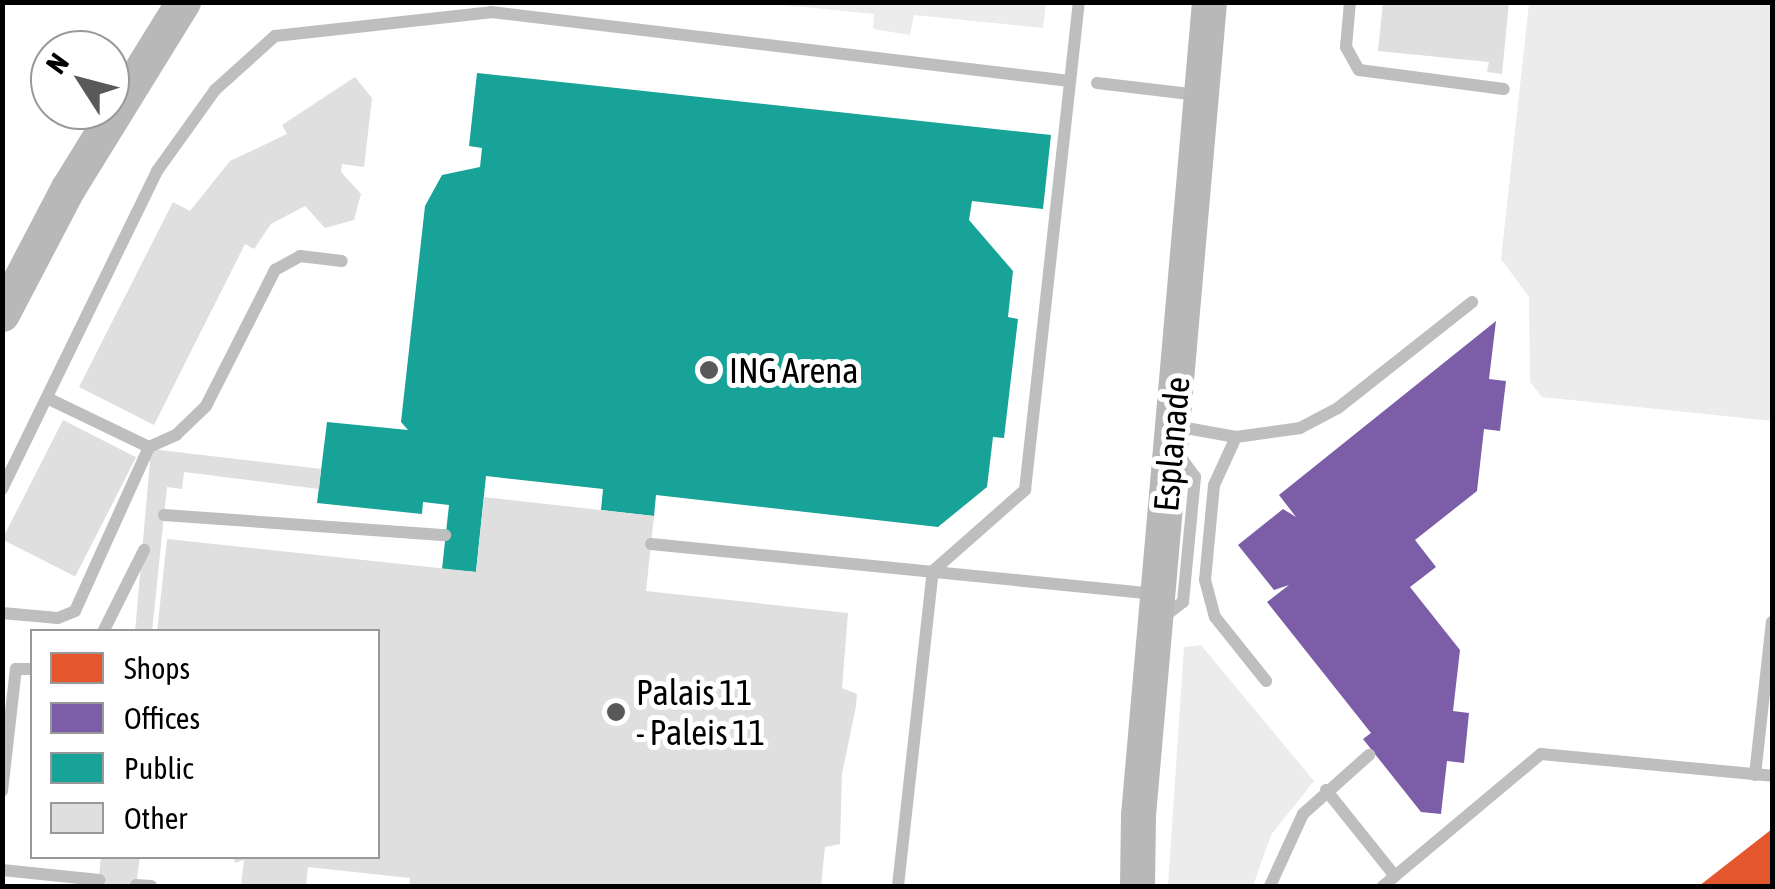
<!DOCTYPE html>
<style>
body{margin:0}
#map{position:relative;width:1775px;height:889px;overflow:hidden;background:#fff;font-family:"Asap Condensed",sans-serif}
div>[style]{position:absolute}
.green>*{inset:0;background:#ececec}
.shops>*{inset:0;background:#e4572e}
.offices>*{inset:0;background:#7b5ea7}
.public>*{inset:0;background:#17a398}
.building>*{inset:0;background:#dfdfdf;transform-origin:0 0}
.lane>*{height:12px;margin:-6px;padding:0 6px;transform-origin:6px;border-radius:6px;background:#bebebe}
.secondary>*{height:35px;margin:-17.5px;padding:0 17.5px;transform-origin:17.5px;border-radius:17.5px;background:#b8b8b8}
.dots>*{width:28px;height:28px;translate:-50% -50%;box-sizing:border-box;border:5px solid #fff;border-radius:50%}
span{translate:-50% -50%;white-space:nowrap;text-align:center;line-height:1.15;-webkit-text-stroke:10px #fff;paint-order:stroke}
.poi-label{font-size:35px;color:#000}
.left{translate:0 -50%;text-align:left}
.street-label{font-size:35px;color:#000}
.frame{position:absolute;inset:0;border:5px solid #000;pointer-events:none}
.legend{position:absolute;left:30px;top:629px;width:350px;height:230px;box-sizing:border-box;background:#fff;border:2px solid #999;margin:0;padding:12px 18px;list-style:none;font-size:30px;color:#000}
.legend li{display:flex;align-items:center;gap:20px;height:50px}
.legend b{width:50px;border:2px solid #999}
.north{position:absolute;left:30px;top:30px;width:100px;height:100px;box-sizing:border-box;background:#fff;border:2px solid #999;border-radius:50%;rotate:306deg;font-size:28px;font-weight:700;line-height:40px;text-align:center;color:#000}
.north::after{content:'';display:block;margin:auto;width:35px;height:45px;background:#595959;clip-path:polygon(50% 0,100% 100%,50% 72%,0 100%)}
</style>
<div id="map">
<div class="green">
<i style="clip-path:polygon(764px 3px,1046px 3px,1043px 28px,914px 15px,910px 35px,873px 29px,874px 14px)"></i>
<i style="clip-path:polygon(1529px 3px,1772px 3px,1772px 421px,1542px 397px,1530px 382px,1529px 297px,1501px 259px)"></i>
<i style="clip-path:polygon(1201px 645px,1314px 781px,1271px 835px,1253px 886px,1168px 886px,1184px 647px)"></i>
</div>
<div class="shops">
<i style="clip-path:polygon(1772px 829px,1772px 886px,1699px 886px)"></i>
</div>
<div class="offices">
<i style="clip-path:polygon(1496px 321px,1489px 379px,1506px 381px,1500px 431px,1484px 429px,1477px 491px,1415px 540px,1436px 567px,1410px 587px,1460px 650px,1453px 711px,1469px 713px,1464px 763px,1447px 761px,1441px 814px,1421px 812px,1363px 739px,1371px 733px,1267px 602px,1289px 585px,1274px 590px,1238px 545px,1283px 509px,1296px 517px,1279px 495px)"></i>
</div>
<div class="public">
<i style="clip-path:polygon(477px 73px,1051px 135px,1043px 209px,972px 201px,969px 220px,1013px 271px,1008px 317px,1018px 319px,1004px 438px,993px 437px,987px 487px,938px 527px,656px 495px,654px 516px,601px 510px,603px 489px,486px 476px,476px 572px,442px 569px,449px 505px,423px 502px,422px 514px,317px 503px,327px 422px,408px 430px,401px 422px,425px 206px,442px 175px,480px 167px,482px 148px,469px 146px)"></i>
</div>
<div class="building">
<i style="clip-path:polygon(1383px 2px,1509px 2px,1502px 74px,1487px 72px,1489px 62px,1378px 51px)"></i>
<i style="clip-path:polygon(355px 77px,372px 98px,364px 167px,342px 164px,341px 172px,361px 194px,354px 220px,325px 228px,305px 206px,271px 224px,254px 249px,245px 244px,154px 425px,79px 387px,173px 202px,190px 211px,230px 161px,287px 134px,282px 125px)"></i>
<i style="left:63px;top:420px;width:82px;height:134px;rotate:27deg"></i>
<i style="clip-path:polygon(151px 449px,321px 469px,319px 489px,184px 472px,182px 489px,167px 487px,152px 632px,135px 632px)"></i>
<i style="clip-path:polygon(484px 497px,654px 516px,646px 591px,848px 613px,842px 688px,857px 694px,856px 706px,842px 774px,840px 844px,825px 847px,821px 886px,409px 886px,410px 878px,308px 867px,306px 886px,241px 886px,244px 860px,235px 863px,233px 856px,378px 856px,378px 632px,157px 632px,167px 539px,476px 572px)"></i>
<i style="clip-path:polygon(101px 856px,140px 856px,136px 886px,98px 886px)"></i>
</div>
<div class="lane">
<i style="left:1350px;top:2px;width:45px;rotate:95.1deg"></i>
<i style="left:1346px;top:47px;width:26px;rotate:61deg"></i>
<i style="left:1359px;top:70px;width:146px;rotate:7.5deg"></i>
<i style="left:1097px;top:83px;width:102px;rotate:6.8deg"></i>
<i style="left:47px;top:398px;width:113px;rotate:25.7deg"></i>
<i style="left:1175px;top:426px;width:62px;rotate:10.2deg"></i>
<i style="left:1236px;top:437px;width:65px;rotate:-8deg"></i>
<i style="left:1300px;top:428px;width:43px;rotate:-27.8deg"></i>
<i style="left:1338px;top:408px;width:171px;rotate:-38.3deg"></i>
<i style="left:1236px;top:437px;width:53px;rotate:114.6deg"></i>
<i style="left:1214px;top:485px;width:95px;rotate:95.4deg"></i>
<i style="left:1205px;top:580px;width:38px;rotate:75deg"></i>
<i style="left:1215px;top:617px;width:82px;rotate:51.4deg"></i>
<i style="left:2px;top:489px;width:354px;rotate:-64deg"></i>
<i style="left:157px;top:171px;width:100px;rotate:-54.4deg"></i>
<i style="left:215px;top:90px;width:81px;rotate:-42deg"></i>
<i style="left:275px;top:36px;width:217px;rotate:-6.3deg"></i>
<i style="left:491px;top:12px;width:583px;rotate:6.8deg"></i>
<i style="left:164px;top:515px;width:282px;rotate:4.1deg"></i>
<i style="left:651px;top:544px;width:507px;rotate:5.65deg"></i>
<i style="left:2px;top:613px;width:56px;rotate:5.1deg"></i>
<i style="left:58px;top:618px;width:18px;rotate:-22deg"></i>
<i style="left:75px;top:611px;width:180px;rotate:-65.7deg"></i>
<i style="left:149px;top:447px;width:30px;rotate:-24deg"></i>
<i style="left:176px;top:435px;width:42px;rotate:-44deg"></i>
<i style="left:206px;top:406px;width:153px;rotate:-63.1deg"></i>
<i style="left:275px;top:270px;width:29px;rotate:-29deg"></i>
<i style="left:300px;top:256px;width:42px;rotate:6.8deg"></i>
<i style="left:1161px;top:619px;width:28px;rotate:-38deg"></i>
<i style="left:1183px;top:602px;width:126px;rotate:-84.5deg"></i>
<i style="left:1195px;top:477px;width:31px;rotate:-126deg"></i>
<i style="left:103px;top:632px;width:92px;rotate:-63.4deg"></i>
<i style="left:1755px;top:775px;width:154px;rotate:-83.7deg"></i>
<i style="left:1326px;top:790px;width:110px;rotate:51.3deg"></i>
<i style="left:2px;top:791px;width:123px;rotate:-83.5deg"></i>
<i style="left:16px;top:669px;width:16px"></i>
<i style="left:2px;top:870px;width:98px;rotate:5.9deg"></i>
<i style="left:136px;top:885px;width:15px;rotate:4deg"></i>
<i style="left:898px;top:886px;width:317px;rotate:-83.7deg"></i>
<i style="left:933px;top:571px;width:123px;rotate:-41.4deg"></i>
<i style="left:1025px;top:490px;width:491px;rotate:-83.7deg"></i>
<i style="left:1270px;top:886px;width:79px;rotate:-65.4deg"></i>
<i style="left:1303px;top:814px;width:89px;rotate:-41.8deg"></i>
<i style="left:1383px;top:886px;width:206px;rotate:-39.9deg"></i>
<i style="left:1541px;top:754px;width:232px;rotate:5.4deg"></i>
</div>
<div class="secondary">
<i style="left:2px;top:314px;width:142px;rotate:-62.4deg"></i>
<i style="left:68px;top:188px;width:219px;rotate:-58.3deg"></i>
<i style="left:1137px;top:886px;width:71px;rotate:-89.2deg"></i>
<i style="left:1138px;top:815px;width:816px;rotate:-85.01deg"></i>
</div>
<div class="dots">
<i style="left:709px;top:370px;background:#595959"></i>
<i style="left:616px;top:712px;background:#595959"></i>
</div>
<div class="poi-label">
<span class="left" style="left:729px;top:370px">ING Arena</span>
<span class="left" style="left:636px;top:712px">Palais 11<br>- Paleis 11</span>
</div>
<div class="street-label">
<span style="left:1171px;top:444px;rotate:-85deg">Esplanade</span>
</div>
<div class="frame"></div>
<ul class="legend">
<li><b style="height:28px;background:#e4572e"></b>Shops</li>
<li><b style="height:28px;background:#7b5ea7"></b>Offices</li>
<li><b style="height:28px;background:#17a398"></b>Public</li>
<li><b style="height:28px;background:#dfdfdf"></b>Other</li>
</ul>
<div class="north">N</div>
</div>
